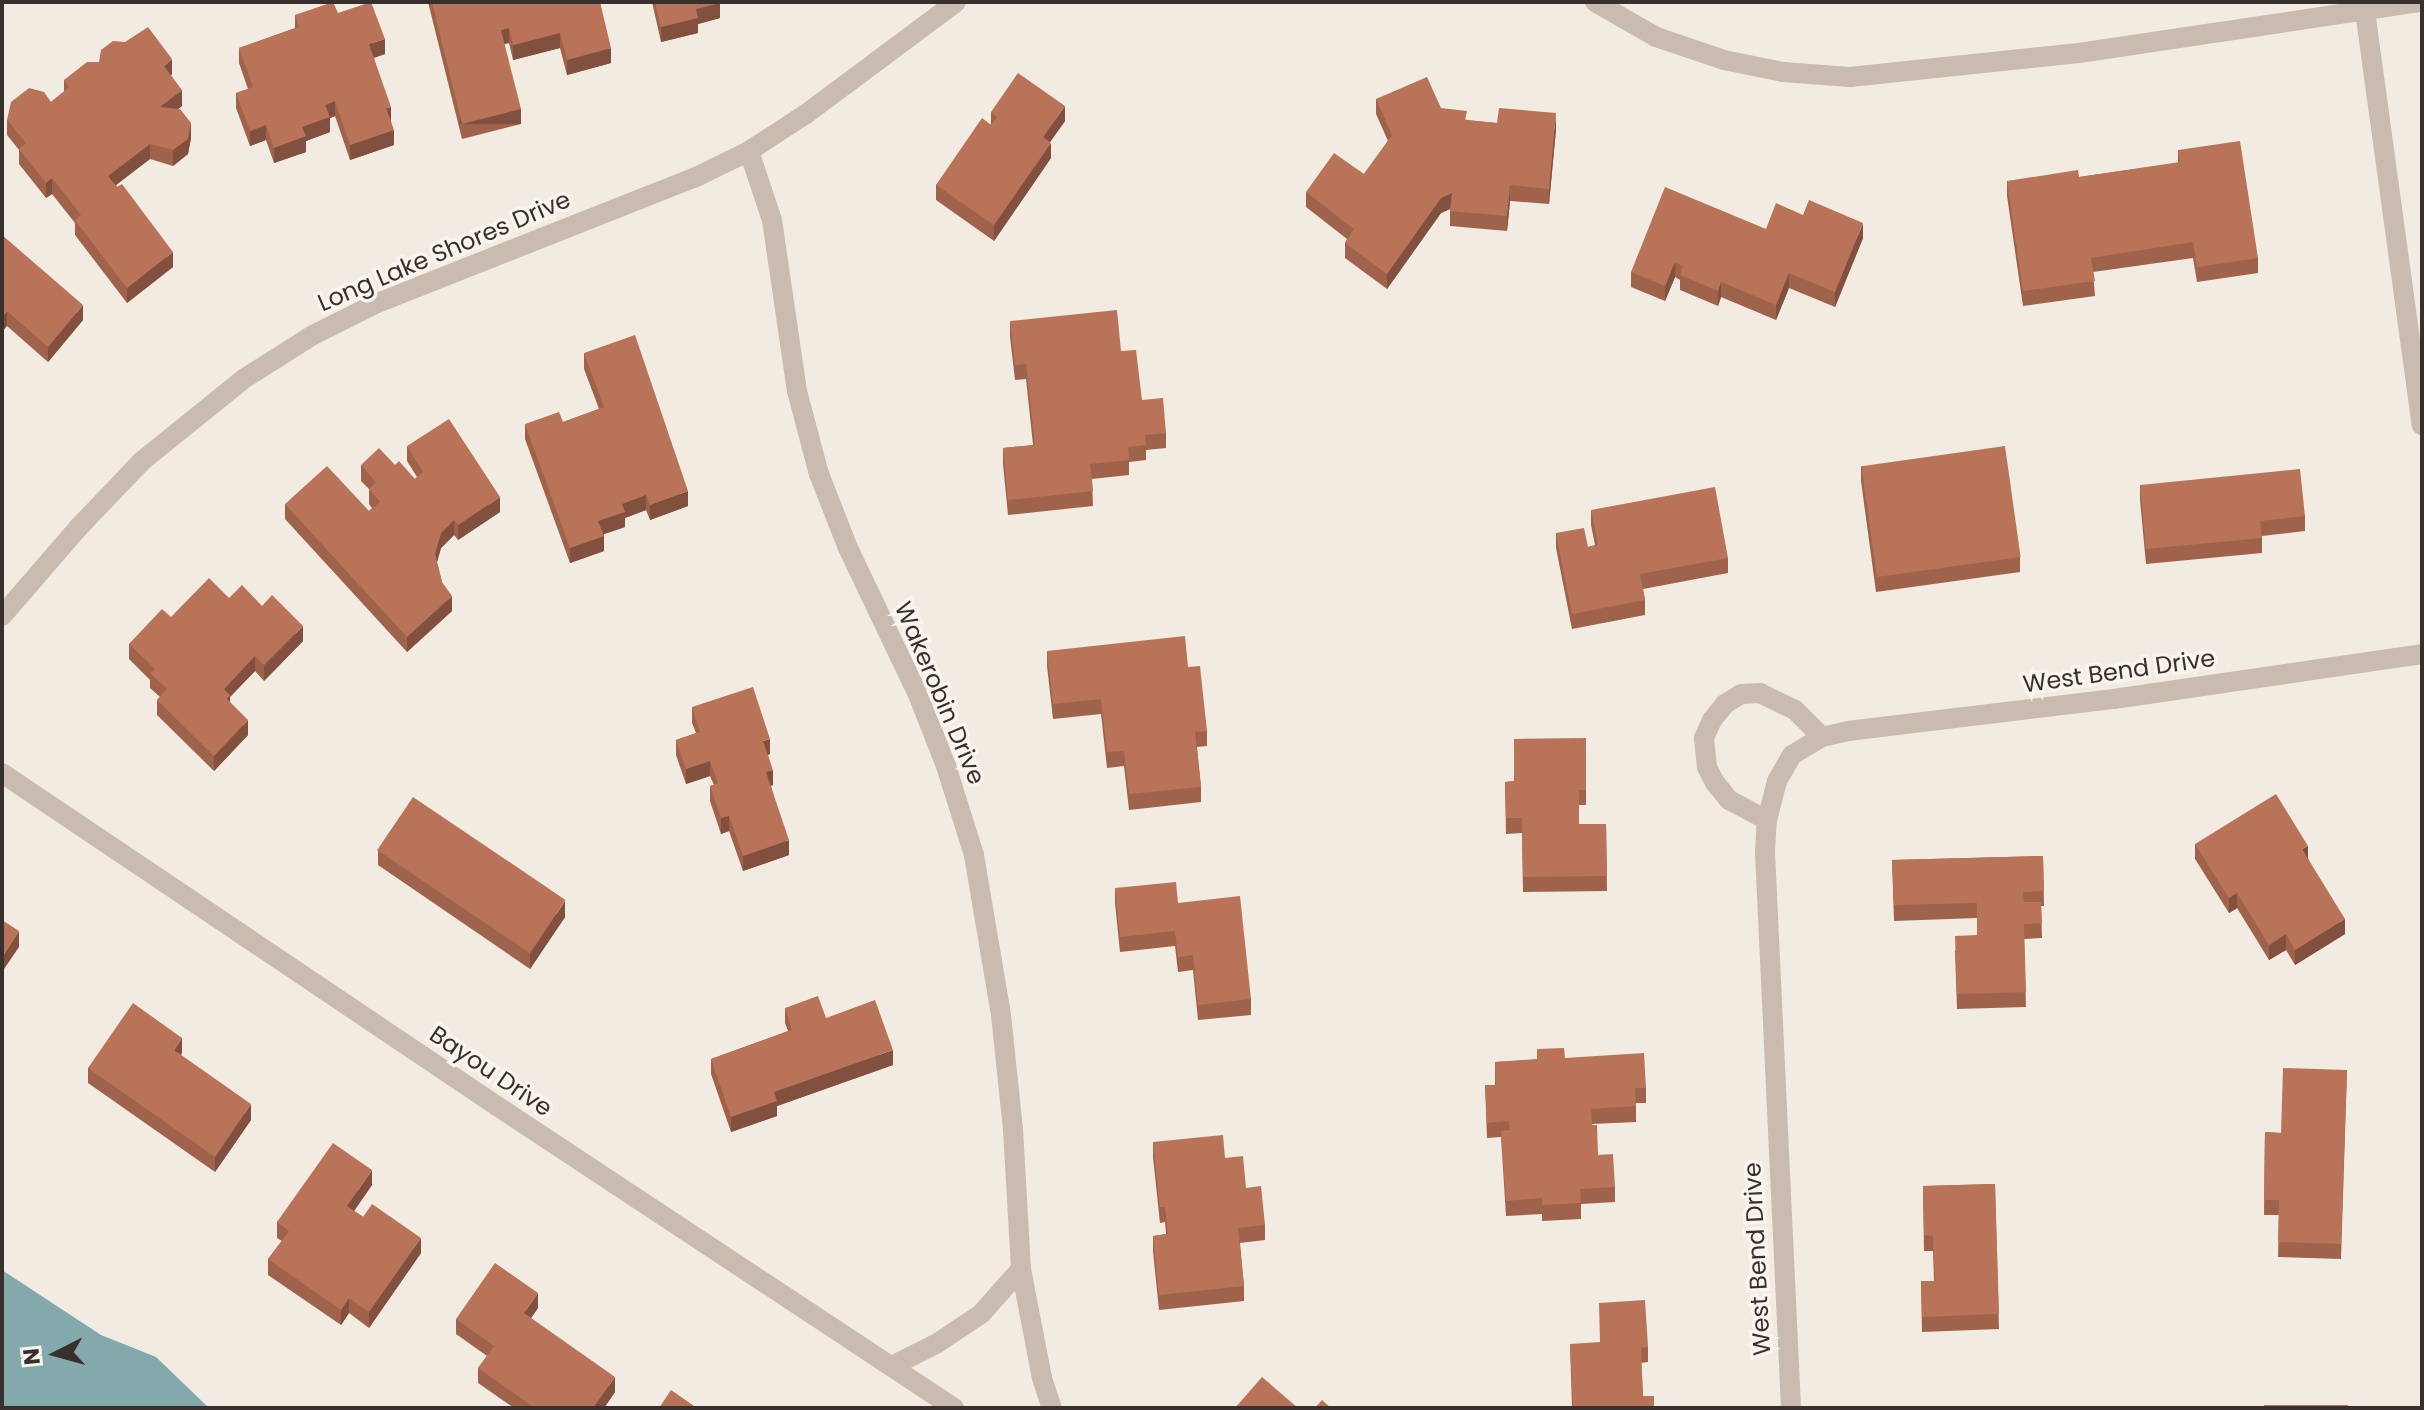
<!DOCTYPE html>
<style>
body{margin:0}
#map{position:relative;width:2424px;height:1410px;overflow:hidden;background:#f1ebe2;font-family:Poppins,sans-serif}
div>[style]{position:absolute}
.water>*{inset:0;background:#84a9ac}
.minor>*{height:20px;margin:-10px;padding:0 10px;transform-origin:10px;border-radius:10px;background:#c9bbaf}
.wall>*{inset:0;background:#9f634c}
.shaded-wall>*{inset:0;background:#82503e;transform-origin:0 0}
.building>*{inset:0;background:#b97358;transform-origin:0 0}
span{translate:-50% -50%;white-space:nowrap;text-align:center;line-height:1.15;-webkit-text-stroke:7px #f9f4ee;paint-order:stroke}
.street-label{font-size:24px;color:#38302c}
.frame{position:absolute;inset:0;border:4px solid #38302c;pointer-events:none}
.north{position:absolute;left:16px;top:1314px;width:80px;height:80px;-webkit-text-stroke:6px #f9f4ee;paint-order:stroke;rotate:264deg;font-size:22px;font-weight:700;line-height:32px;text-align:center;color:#38302c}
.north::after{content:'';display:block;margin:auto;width:28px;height:36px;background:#38302c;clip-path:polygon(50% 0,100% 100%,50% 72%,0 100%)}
</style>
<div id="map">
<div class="water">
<i style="clip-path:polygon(2px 1270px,101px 1335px,156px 1357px,209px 1408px,2px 1408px)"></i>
</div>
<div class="minor">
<i style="left:1595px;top:2px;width:70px;rotate:29.8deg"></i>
<i style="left:1656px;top:37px;width:72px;rotate:18.7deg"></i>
<i style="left:1724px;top:60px;width:60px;rotate:11.5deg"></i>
<i style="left:1783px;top:72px;width:67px;rotate:4.3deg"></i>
<i style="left:1850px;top:77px;width:230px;rotate:-6deg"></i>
<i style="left:2079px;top:53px;width:347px;rotate:-8.5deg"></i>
<i style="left:2365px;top:11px;width:418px;rotate:82.2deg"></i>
<i style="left:749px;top:151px;width:73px;rotate:71.6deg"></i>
<i style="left:772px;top:220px;width:173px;rotate:81.7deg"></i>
<i style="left:797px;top:391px;width:86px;rotate:75.2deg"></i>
<i style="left:819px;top:474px;width:79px;rotate:68.6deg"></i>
<i style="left:848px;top:548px;width:165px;rotate:64.5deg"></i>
<i style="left:919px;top:697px;width:74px;rotate:68.6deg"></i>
<i style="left:946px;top:766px;width:93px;rotate:72.5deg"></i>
<i style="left:974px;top:855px;width:162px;rotate:80.4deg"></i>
<i style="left:1001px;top:1015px;width:116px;rotate:84deg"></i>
<i style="left:1013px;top:1130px;width:139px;rotate:86.7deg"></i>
<i style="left:1021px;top:1269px;width:111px;rotate:79.1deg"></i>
<i style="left:1042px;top:1378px;width:32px;rotate:72deg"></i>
<i style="left:2px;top:616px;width:116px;rotate:-49.2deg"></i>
<i style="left:78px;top:528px;width:93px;rotate:-46.3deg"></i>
<i style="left:142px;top:461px;width:132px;rotate:-38.9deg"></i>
<i style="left:245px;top:378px;width:80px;rotate:-32.3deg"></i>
<i style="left:313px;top:335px;width:69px;rotate:-26.6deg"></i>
<i style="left:375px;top:304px;width:343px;rotate:-21.6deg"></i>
<i style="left:694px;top:178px;width:61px;rotate:-26.1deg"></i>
<i style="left:749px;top:151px;width:68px;rotate:-33deg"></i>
<i style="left:806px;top:114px;width:187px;rotate:-36.7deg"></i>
<i style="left:2px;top:773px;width:597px;rotate:33.93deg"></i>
<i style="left:497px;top:1106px;width:548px;rotate:33.46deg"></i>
<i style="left:1767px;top:820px;width:43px;rotate:-152.2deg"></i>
<i style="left:1729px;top:800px;width:22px;rotate:-129deg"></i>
<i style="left:1715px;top:783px;width:18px;rotate:-117deg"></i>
<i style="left:1707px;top:767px;width:29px;rotate:-96deg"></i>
<i style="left:1704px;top:738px;width:20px;rotate:-66deg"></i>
<i style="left:1712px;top:720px;width:21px;rotate:-51deg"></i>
<i style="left:1725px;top:704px;width:19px;rotate:-32deg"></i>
<i style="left:1741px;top:694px;width:19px;rotate:-3deg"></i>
<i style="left:1760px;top:693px;width:39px;rotate:26deg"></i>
<i style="left:1795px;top:710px;width:38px;rotate:45deg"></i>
<i style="left:892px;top:1366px;width:49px;rotate:-26.6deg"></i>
<i style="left:936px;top:1344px;width:54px;rotate:-33.7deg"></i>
<i style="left:981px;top:1314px;width:60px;rotate:-48.4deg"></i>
<i style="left:1791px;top:1408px;width:556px;rotate:-92.68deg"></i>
<i style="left:1765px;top:853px;width:33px;rotate:-87deg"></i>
<i style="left:1767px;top:820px;width:40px;rotate:-75.6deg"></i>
<i style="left:1777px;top:781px;width:30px;rotate:-60deg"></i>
<i style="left:1792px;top:755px;width:35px;rotate:-31deg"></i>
<i style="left:1822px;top:737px;width:27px;rotate:-13deg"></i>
<i style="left:1848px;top:731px;width:268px;rotate:-6.9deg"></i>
<i style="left:2114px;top:699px;width:311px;rotate:-8.3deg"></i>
</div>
<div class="wall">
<i style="clip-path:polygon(428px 2px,600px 2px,611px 63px,567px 75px,560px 48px,513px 60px,509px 43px,504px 44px,521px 124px,462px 139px)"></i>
<i style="clip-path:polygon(652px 2px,719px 2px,720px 18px,698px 24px,698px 33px,661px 42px)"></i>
<i style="clip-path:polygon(338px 13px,385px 54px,374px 58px,391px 121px,394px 145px,350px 160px,335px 116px,330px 118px,330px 132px,306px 141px,306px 152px,274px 163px,266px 140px,250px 146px,236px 108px,236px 93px,248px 89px,239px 63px,239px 48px,295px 28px,295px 15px)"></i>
<i style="clip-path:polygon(99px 62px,172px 74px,171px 75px,182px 106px,178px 109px,191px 138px,188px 154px,173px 166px,150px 159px,116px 185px,173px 267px,127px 303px,75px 235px,75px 223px,52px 194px,46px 198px,19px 164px,19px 150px,7px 135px,7px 120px,51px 102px,64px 92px,64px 80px)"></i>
<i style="clip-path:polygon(1376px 99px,1441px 108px,1467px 120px,1556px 129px,1549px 204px,1510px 201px,1507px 231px,1450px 226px,1450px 209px,1441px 213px,1387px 289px,1345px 258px,1345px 243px,1347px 239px,1306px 207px,1306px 192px,1364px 174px,1388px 141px,1376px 114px)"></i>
<i style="clip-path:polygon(991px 112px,1065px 121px,1050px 142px,1051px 158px,994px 241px,936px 200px,936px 185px,991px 124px)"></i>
<i style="clip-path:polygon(2178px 150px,2258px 258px,2258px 273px,2197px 282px,2193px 258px,2093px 272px,2095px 296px,2023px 306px,2007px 196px,2007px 181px,2079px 177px,2178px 163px)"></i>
<i style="clip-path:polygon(1803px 215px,1863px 238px,1835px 307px,1789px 288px,1776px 320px,1721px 297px,1718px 306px,1680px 290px,1680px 280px,1675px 277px,1665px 301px,1631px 287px,1631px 272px,1766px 229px)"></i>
<i style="clip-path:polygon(2px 235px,83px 320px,48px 362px,7px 326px)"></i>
<i style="clip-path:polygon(1010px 321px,1121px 351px,1142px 400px,1166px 433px,1166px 448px,1146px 450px,1146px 460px,1129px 462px,1129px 475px,1092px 479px,1093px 506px,1008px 515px,1003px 464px,1003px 448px,1033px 445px,1026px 379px,1015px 380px,1010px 337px)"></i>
<i style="clip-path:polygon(584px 353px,688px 506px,650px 520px,646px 510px,625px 518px,625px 527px,604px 534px,604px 551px,570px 563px,525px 439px,525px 424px,563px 422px,599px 409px,584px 369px)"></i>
<i style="clip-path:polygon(407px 446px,500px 512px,458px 540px,454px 535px,441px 548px,437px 562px,442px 582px,452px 611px,407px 652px,285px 519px,285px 504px,369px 511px,372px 508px,369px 504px,369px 489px,361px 481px,361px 465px,395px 465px,415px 479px,417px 477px,407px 461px)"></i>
<i style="clip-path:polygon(1861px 466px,2020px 557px,2020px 572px,1876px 592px,1861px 481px)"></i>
<i style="clip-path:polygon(2140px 485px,2305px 516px,2305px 531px,2262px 536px,2262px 553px,2146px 564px,2140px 500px)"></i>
<i style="clip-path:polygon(1591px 510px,1728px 558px,1728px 573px,1643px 589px,1645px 600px,1645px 615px,1572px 629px,1556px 548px,1556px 533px,1588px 547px,1595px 545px,1591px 525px)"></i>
<i style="clip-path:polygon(262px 606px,303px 641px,264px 681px,255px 671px,230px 697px,230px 703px,248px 735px,214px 771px,157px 715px,157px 700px,160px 697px,150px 688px,150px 680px,129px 659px,129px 644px,171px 617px)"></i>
<i style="clip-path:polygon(1047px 651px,1188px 667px,1207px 731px,1207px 746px,1197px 747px,1201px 787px,1201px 802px,1129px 810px,1124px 766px,1107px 768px,1101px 714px,1053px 719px,1047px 666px)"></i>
<i style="clip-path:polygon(692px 707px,770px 754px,768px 755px,773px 785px,771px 786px,789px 855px,743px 871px,729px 831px,721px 834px,710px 801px,710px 786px,714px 785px,710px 776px,686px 784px,676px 755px,676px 740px,696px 733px,692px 723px)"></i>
<i style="clip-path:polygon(1586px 738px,1586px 805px,1579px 805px,1579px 824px,1606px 824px,1607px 891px,1523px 892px,1522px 833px,1506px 834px,1505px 782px,1514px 781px)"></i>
<i style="clip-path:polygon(2195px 844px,2308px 858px,2345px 934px,2295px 965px,2286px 950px,2269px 960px,2237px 908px,2229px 913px,2195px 859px)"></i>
<i style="clip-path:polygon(378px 850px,565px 917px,530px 969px,378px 865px)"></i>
<i style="clip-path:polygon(2043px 856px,2044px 906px,2041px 906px,2042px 938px,2024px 939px,2026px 1007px,1957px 1009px,1955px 951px,1977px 935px,1977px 918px,1894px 921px,1892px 860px)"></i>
<i style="clip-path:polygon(1115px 888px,1178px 903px,1251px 999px,1251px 1015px,1198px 1020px,1193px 970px,1178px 972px,1175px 946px,1120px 952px,1115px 903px)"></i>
<i style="clip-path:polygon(785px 1008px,826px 1018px,893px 1065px,777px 1106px,777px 1116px,731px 1132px,711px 1074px,711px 1059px,788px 1031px,785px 1023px)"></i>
<i style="clip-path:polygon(182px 1053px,181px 1055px,251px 1120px,215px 1172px,88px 1083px,88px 1068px)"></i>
<i style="clip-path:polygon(1565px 1058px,1646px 1088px,1646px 1103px,1636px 1103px,1636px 1122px,1592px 1124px,1598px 1155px,1615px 1187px,1615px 1202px,1581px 1204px,1581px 1219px,1542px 1221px,1542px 1214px,1506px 1216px,1501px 1137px,1487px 1138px,1485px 1085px,1495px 1085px,1495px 1062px)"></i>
<i style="clip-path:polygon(2347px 1070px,2341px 1259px,2278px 1257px,2279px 1215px,2264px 1215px,2265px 1132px,2281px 1133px)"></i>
<i style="clip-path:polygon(1153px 1142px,1225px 1158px,1246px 1188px,1265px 1225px,1265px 1240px,1240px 1243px,1244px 1286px,1244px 1301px,1159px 1310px,1153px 1251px,1153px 1236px,1166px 1234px,1165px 1222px,1160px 1223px,1153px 1157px)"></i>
<i style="clip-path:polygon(1995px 1184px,1999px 1329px,1922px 1332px,1921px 1281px,1934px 1281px,1933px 1251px,1924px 1251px,1923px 1186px)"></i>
<i style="clip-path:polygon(372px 1185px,354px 1211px,421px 1253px,369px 1328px,349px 1313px,341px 1325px,268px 1275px,268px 1259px,282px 1241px,277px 1238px,277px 1222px)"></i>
<i style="clip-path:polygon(538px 1308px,531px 1318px,615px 1392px,604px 1408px,514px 1408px,478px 1383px,478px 1368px,487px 1356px,456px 1334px,456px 1319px)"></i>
<i style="clip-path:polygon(1570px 1344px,1648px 1347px,1648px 1362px,1641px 1363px,1643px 1396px,1654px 1408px,1572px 1408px)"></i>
</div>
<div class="shaded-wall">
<i style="clip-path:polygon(720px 3px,720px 18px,698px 24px,698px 33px,661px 42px,661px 27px,696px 9px)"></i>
<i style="clip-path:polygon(509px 28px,509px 43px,501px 45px,501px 30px)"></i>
<i style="clip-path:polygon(560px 33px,560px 48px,513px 60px,513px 45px)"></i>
<i style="clip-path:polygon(385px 39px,385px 54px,369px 59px,369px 44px)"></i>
<i style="clip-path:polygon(611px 48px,611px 63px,567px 75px,567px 60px)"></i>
<i style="clip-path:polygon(172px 59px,172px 74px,164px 81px,164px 66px)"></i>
<i style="clip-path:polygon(182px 90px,182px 106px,160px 122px,160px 107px)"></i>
<i style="clip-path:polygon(335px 101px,335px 116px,330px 118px,330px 132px,306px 141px,306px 152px,274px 163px,274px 148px,325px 105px)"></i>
<i style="clip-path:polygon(1065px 106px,1065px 121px,1043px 152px,1043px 137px)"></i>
<i style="clip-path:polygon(391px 107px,391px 122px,386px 108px)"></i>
<i style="left:521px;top:109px;width:15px;height:61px;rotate:90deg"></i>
<i style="clip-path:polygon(1556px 113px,1556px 129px,1549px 204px,1549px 189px)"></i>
<i style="clip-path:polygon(191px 123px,191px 138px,188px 154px,173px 166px,173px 150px)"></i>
<i style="clip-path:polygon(266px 125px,266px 140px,250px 146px,250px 131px)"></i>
<i style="clip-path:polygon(394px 130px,394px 145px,350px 160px,350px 145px)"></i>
<i style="clip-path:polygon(1051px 143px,1051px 158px,994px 241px,994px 225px)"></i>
<i style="clip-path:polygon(150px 144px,150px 159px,108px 191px,108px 176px)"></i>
<i style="clip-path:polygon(52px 178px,52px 194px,46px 198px,46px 183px)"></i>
<i style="clip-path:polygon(1510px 185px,1510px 201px,1507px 231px,1507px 216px)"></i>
<i style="clip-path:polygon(1452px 193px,1452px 208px,1441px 213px,1387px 289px,1387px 274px,1441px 198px)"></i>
<i style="clip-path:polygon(1863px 223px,1863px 238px,1835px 307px,1835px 292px)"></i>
<i style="clip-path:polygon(173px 252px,173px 267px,127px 303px,127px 288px)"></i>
<i style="clip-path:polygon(1675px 262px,1675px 277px,1665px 301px,1665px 286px)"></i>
<i style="clip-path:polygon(1789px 273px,1789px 288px,1776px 320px,1776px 305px)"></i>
<i style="clip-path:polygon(1721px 282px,1721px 297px,1718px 306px,1718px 291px)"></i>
<i style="clip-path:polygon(83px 305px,83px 320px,48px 362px,48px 347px)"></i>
<i style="clip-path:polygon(7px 311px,7px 326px,2px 332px,2px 317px)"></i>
<i style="clip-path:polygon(688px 491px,688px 506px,650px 520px,650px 505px)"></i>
<i style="clip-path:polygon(646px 495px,646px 510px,625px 518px,625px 527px,598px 536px,598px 521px,622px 504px)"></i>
<i style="clip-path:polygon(500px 497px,500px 512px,458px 540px,458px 525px)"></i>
<i style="clip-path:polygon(454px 520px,454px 535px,441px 548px,435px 569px,435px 554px,441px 533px)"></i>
<i style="clip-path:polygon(604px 536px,604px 551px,570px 563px,570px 548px)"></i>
<i style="clip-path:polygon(452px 596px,452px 611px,407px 652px,407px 637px)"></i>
<i style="clip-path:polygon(303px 626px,303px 641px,264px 681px,264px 665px)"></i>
<i style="clip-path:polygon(255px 656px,255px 671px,230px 697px,230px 711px,224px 689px)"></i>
<i style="clip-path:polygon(248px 720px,248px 735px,214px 771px,214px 756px)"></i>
<i style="clip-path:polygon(770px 739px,770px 754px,763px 756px,763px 741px)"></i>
<i style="clip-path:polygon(710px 761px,710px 776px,686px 784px,686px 769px)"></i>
<i style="clip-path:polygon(773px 770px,773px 785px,766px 787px,766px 772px)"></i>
<i style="clip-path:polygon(729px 816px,729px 831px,721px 834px,721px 818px)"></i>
<i style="clip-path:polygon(789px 840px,789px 855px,743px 871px,743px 856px)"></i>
<i style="clip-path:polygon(2308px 846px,2308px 861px,2302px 849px)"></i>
<i style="clip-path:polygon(2237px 893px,2237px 908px,2229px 913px,2229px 898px)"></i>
<i style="clip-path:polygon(565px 901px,565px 917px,530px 969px,530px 954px)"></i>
<i style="clip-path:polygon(2345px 919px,2345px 934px,2295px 965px,2295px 950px)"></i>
<i style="clip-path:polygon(19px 931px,19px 947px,2px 972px,2px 957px)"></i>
<i style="clip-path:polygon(2286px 934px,2286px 950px,2269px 960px,2269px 945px)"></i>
<i style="clip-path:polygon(182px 1038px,182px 1053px,174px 1065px,174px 1050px)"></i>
<i style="clip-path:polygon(893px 1050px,893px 1065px,777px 1106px,777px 1116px,731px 1132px,731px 1117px,774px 1092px)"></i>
<i style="clip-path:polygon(251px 1104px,251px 1120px,215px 1172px,215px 1157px)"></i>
<i style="clip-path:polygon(372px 1170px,372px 1185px,347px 1221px,347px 1206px)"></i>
<i style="clip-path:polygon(421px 1238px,421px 1253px,369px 1328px,369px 1312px)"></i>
<i style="clip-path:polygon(538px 1293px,538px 1308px,524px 1328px,524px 1313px)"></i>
<i style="clip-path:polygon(349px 1298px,349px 1313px,341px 1325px,341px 1310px)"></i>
<i style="clip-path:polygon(615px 1377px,615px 1392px,604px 1408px,593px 1408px)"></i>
</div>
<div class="building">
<i style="clip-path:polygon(333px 2px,338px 13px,371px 2px,385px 39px,369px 44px,391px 107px,386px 108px,394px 130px,350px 145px,335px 101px,325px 105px,330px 117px,302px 127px,306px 136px,274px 148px,266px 125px,250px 131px,236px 93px,253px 87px,239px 48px,299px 27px,295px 15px)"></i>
<i style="clip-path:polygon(432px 2px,600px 2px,611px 48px,567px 60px,560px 33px,513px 45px,509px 28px,501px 30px,521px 109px,462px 124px)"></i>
<i style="clip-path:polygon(655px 2px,719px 2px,720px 3px,696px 9px,698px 18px,661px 27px)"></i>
<i style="clip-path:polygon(148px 27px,172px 59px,164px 66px,182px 90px,160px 107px,180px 109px,191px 123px,188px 139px,173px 150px,150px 144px,108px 176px,117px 187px,122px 184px,173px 252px,127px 288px,75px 220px,81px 215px,52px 178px,46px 183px,19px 149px,26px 143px,7px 120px,11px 102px,29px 88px,44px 92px,51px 102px,69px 87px,64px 80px,87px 62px,99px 62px,101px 50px,113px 41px,125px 42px)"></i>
<i style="clip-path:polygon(1018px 73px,1065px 106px,1043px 137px,1051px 143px,994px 225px,936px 185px,982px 118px,991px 125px,997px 117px,991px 112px)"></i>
<i style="clip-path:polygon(1427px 77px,1441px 108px,1467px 111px,1465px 120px,1497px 123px,1499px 108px,1556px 113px,1549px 189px,1510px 185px,1507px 216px,1450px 211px,1452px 193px,1441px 198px,1387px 274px,1345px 243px,1354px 229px,1306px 192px,1334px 153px,1364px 174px,1392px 135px,1376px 99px)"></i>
<i style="clip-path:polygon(2240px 141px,2258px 258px,2197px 267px,2193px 242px,2091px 258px,2095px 281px,2023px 291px,2007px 181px,2078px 170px,2079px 177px,2180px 162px,2178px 150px)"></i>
<i style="clip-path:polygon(1665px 187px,1766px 229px,1776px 203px,1803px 215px,1809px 200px,1863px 223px,1835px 292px,1789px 273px,1776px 305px,1721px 282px,1718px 291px,1680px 275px,1683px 266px,1675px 262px,1665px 286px,1631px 272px)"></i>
<i style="clip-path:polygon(2px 235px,83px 305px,48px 347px,7px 311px,2px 317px)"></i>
<i style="clip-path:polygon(1117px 310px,1121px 351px,1136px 350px,1142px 400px,1163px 398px,1166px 433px,1145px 435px,1146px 445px,1128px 447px,1129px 460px,1090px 464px,1093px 491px,1008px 500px,1003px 448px,1035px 445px,1026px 364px,1015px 365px,1010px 321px)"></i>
<i style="clip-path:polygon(635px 335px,688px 491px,650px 505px,646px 495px,622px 504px,625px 512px,598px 521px,604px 536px,570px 548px,525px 424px,559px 412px,563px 422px,604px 407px,584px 353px)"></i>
<i style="clip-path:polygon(449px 419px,500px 497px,458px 525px,454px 520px,441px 533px,435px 554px,442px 582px,452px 596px,407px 637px,285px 504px,327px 466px,369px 511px,380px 502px,369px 489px,376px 482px,361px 465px,379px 448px,395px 465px,399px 461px,415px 479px,423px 472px,407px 446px)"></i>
<i style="left:2005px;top:446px;width:112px;height:145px;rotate:82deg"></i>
<i style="clip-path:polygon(2300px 469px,2305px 516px,2260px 521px,2262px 538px,2146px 549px,2140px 485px)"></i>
<i style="clip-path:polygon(1715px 487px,1728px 558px,1640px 574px,1645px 600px,1572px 614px,1556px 533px,1584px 528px,1588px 547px,1598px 545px,1591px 510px)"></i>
<i style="clip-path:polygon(209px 578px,229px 598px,242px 585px,262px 606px,272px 595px,303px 626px,264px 665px,255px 656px,224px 689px,230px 695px,227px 699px,248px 720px,214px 756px,157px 700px,167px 689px,150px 673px,155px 669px,129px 644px,162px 609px,171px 617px)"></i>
<i style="clip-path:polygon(1185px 636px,1188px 667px,1200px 666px,1207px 731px,1195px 732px,1201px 787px,1129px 794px,1124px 751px,1107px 752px,1101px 699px,1053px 704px,1047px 651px)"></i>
<i style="clip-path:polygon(753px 687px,770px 739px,763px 741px,773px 770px,766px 772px,789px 840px,743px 856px,729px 816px,721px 818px,710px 786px,718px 783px,710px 761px,686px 769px,676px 740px,700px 732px,692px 707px)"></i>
<i style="clip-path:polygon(1586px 738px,1586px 790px,1579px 790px,1579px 824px,1606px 824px,1607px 876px,1523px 877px,1522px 818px,1506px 818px,1505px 782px,1514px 781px,1514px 739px)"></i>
<i style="clip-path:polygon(2276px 794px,2308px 846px,2302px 849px,2345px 919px,2295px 950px,2286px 934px,2269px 945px,2237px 893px,2229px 898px,2195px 844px)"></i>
<i style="left:413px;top:797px;width:184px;height:64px;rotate:34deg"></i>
<i style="clip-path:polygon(2043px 856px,2044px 891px,2023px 892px,2024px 902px,2041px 902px,2042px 923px,2024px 924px,2026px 992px,1957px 994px,1955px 936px,1977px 935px,1977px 903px,1894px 905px,1892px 860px)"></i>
<i style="clip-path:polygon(1176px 882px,1178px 903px,1240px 896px,1251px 999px,1198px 1005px,1193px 955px,1178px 957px,1175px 931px,1120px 937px,1115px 888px)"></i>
<i style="clip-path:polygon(2px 920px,19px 931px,2px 957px)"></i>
<i style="clip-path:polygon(818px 996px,826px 1018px,875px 1000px,893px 1050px,774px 1092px,777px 1101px,731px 1117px,711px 1059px,792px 1030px,785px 1008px)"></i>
<i style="clip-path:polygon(133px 1003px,182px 1038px,174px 1050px,251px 1104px,215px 1157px,88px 1068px)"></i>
<i style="clip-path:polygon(1564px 1048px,1565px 1058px,1644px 1053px,1646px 1088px,1635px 1088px,1636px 1106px,1591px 1109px,1592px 1125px,1597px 1125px,1598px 1155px,1613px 1154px,1615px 1187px,1580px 1189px,1581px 1203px,1542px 1205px,1542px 1198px,1506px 1201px,1501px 1131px,1510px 1130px,1509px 1121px,1487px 1123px,1485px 1085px,1496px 1085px,1495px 1062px,1537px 1059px,1537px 1049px)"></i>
<i style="clip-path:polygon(2283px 1068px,2347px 1070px,2341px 1244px,2278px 1242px,2279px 1200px,2264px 1200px,2265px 1132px,2281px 1133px)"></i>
<i style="clip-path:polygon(1223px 1135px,1225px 1158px,1243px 1156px,1246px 1188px,1261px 1186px,1265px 1225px,1238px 1228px,1244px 1286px,1159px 1295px,1153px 1236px,1168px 1234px,1165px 1207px,1160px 1207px,1153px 1142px)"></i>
<i style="clip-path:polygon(333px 1143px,372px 1170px,347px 1206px,363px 1217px,372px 1204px,421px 1238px,369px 1312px,349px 1298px,341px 1310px,268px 1259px,289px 1231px,277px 1222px)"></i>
<i style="clip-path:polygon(1995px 1184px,1999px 1314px,1922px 1317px,1921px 1281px,1935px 1281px,1933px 1236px,1924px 1235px,1923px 1186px)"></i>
<i style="clip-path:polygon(495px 1263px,538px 1293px,524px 1313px,615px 1377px,593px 1408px,557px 1408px,555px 1407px,554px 1408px,535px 1408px,478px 1368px,494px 1346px,456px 1319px)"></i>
<i style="clip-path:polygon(1645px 1300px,1648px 1347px,1641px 1348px,1643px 1396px,1654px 1396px,1654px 1408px,1573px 1408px,1570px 1344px,1600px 1342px,1599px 1303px)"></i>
<i style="clip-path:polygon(1262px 1377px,1298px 1408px,1235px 1408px)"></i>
<i style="clip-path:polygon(671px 1390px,697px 1408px,659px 1408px)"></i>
<i style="clip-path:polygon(1322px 1400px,1331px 1408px,1315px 1408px)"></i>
<i style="left:2264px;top:1405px;width:84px;height:3px"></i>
</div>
<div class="street-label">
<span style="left:444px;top:251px;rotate:-23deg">Long Lake Shores Drive</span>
<span style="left:2119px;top:671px;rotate:-8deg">West Bend Drive</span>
<span style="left:940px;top:693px;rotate:67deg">Wakerobin Drive</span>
<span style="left:491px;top:1071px;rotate:34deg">Bayou Drive</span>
<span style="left:1757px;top:1259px;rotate:-93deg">West Bend Drive</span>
</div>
<div class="frame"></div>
<div class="north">N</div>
</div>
